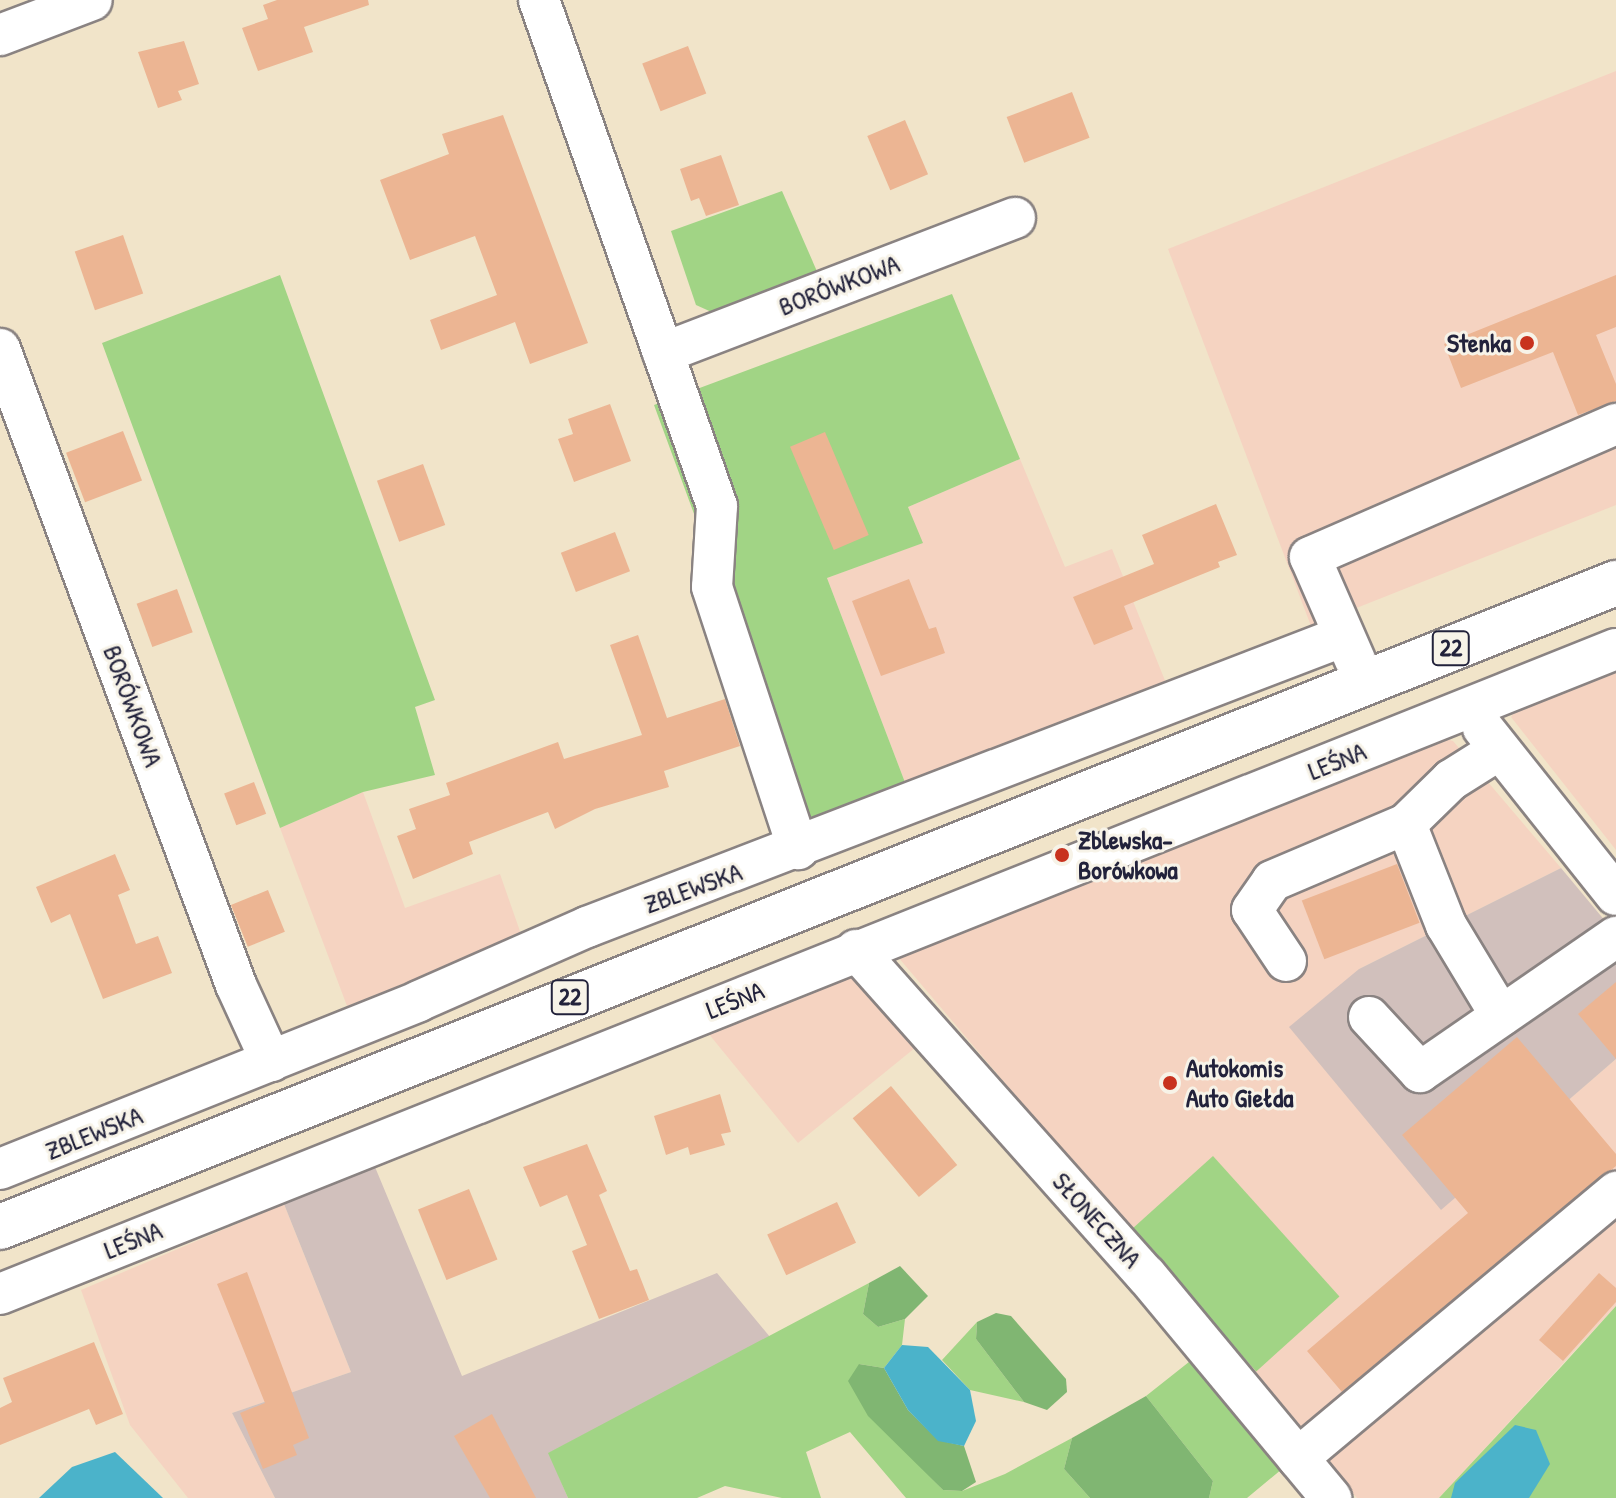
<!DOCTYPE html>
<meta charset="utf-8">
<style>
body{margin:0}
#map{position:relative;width:1616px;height:1498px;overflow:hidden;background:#f1e4c9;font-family:"Patrick Hand",sans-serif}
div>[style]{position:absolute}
.built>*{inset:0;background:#f5d3c1}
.industrial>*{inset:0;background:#d1c0bc}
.green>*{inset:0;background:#a1d485;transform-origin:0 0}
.forest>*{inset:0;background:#80b672}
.water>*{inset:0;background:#4bb3ca}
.building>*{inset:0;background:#ecb593;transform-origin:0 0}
.roads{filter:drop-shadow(2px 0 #8a8382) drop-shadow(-2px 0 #8a8382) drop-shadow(0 2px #8a8382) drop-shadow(0 -2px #8a8382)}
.minor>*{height:40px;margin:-20px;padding:0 20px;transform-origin:20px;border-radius:20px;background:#fff}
.major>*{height:44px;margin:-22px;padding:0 22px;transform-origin:22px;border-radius:22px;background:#fff}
.dots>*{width:22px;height:22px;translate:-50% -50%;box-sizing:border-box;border:4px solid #f7f3e8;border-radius:50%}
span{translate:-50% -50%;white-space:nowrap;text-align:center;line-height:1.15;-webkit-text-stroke:6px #f7f3e8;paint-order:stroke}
.shield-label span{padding:2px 6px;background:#f7f3e8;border:2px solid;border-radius:6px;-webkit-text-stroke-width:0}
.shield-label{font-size:24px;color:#22223b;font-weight:700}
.street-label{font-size:26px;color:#22223b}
.poi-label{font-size:26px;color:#22223b;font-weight:700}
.right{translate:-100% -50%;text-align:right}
.left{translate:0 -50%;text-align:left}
</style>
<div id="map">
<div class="built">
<i style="clip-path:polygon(1616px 71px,1616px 505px,1311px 626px,1168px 249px)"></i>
<i style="clip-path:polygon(1020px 459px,1065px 567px,1112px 549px,1166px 683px,906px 785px,827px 578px,922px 543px,908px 507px)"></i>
<i style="clip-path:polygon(1616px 668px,1616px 850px,1511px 717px,1517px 707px)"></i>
<i style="clip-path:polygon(1442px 738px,1453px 741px,1561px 868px,1359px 969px,1441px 1209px,1616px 1059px,1616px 1306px,1439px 1498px,1357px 1498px,898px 957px)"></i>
<i style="clip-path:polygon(363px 792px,405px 908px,500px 874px,522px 937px,347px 1006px,280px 828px)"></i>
<i style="clip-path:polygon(862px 973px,921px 1043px,798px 1143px,708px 1033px)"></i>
<i style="clip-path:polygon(284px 1204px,351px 1372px,232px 1413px,275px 1498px,188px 1498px,130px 1425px,81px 1290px)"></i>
</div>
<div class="industrial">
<i style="clip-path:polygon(1561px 868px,1616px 934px,1616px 1059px,1441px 1210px,1289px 1027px,1359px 969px)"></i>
<i style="clip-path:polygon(375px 1167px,462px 1376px,717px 1273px,770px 1337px,549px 1453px,568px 1498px,275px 1498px,232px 1413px,351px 1372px,284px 1204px)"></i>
</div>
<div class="green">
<i style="clip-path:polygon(782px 191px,819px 276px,716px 314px,696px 305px,671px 231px)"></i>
<i style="clip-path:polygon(280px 275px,435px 700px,415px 707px,435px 775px,363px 792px,280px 828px,102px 343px)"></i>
<i style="clip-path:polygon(952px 294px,1020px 459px,908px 507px,923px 543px,827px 578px,906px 785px,808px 824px,654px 405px)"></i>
<i style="left:1213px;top:1156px;width:189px;height:112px;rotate:48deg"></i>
<i style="clip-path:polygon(869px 1283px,863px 1314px,878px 1327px,905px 1319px,902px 1345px,884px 1368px,859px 1364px,909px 1455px,943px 1490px,962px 1491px,1005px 1474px,1072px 1438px,1064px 1469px,1090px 1498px,906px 1498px,850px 1432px,806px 1452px,821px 1498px,782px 1498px,725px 1486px,697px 1498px,568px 1498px,548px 1453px)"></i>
<i style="clip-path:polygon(1616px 1306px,1616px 1498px,1439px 1498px,1561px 1367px)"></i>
<i style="clip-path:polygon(977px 1322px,976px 1339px,1024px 1402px,970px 1390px,942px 1360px)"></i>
<i style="clip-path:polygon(1194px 1358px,1282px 1469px,1247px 1498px,1209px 1498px,1213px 1481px,1146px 1396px)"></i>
</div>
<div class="forest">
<i style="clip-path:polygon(900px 1266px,928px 1296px,905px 1319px,878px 1327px,863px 1314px,869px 1283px)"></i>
<i style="clip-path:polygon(996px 1313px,1011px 1316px,1066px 1379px,1067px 1392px,1047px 1410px,1024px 1402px,976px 1339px,977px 1322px)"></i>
<i style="clip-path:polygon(859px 1364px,884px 1368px,908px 1410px,938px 1440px,964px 1446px,976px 1482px,962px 1491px,943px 1490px,868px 1416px,848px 1381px)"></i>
<i style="clip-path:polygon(1146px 1396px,1213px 1481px,1209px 1498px,1090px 1498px,1064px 1469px,1072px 1438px)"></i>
</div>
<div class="water">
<i style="clip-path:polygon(902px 1345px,928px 1347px,970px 1390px,976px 1421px,964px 1446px,938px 1441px,908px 1410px,884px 1368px)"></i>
<i style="clip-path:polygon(1515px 1425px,1536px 1430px,1550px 1464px,1529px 1498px,1451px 1498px,1455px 1483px)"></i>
<i style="clip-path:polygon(115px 1452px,163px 1498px,39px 1498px,72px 1467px)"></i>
</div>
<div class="building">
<i style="clip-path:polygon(277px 0,368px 0,369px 5px,304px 27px,313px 52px,258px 71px,242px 28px,268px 19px,263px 5px)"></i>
<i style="clip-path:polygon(184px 41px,199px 84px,178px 91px,182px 100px,158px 108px,138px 52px)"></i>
<i style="left:688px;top:46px;width:51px;height:49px;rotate:69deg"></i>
<i style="left:1072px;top:92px;width:49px;height:70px;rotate:69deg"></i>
<i style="clip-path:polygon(503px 115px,588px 343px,530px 364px,515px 322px,441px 350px,430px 320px,497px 295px,475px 236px,410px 260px,380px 180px,449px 154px,442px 134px)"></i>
<i style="left:905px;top:120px;width:59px;height:41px;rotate:67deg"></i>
<i style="clip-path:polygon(721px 155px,739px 205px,706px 216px,699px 198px,691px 201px,680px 169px)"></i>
<i style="left:123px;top:235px;width:62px;height:51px;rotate:71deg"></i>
<i style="clip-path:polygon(1616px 275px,1616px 327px,1596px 335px,1616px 384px,1616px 401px,1578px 415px,1553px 352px,1461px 388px,1444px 344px)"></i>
<i style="clip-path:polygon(610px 404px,631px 461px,574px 482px,558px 439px,573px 434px,568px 419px)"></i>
<i style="left:123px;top:431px;width:53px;height:61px;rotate:69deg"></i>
<i style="left:825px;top:432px;width:112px;height:38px;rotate:67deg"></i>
<i style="left:423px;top:464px;width:65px;height:49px;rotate:70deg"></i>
<i style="clip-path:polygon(1216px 504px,1237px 555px,1218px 562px,1220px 567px,1124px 606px,1133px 629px,1094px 645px,1073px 597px,1154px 564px,1142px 535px)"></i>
<i style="left:615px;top:532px;width:42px;height:58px;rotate:69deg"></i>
<i style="clip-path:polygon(909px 579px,929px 629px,936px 627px,945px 653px,881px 676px,852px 601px)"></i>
<i style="left:177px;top:589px;width:46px;height:43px;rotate:70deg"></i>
<i style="clip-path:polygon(638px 635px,667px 718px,725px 699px,740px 746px,664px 771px,669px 787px,595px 809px,555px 829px,548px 812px,469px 842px,473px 854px,413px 879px,397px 836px,416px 829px,409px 809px,450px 795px,446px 783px,558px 742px,564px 759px,642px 735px,610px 645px)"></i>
<i style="left:254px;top:782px;width:34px;height:32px;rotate:69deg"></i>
<i style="clip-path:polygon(115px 854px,130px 890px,118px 895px,136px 944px,158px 936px,172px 973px,103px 999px,70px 914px,51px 923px,36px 887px)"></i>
<i style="left:1397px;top:864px;width:63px;height:102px;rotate:69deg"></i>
<i style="left:268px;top:890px;width:45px;height:40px;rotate:68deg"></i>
<i style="clip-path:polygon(1616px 982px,1616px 1059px,1578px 1014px)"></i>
<i style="clip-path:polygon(1517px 1037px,1616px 1154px,1616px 1166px,1342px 1392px,1307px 1351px,1468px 1213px,1402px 1135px)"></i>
<i style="left:891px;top:1086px;width:103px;height:50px;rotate:50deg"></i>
<i style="clip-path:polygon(720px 1094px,731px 1132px,721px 1134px,725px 1145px,690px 1155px,688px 1147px,666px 1155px,654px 1116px)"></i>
<i style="clip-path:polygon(587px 1144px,607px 1191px,599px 1195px,630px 1271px,637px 1269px,649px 1300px,599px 1319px,572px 1251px,587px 1245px,567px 1195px,540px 1207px,523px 1167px)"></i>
<i style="left:469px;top:1189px;width:76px;height:55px;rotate:68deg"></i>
<i style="left:837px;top:1202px;width:45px;height:77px;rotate:65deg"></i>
<i style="clip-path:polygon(247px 1272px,309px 1438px,293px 1445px,297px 1455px,263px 1469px,240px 1413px,265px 1403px,217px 1284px)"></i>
<i style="clip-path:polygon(1599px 1273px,1616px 1288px,1616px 1302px,1563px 1361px,1539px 1340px)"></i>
<i style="clip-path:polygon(94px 1342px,123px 1414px,96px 1425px,89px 1409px,0 1445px,0 1408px,12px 1402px,3px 1378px)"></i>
<i style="clip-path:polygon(492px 1414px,536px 1498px,490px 1498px,454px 1436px)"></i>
</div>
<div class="roads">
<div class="minor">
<i style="left:539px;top:0;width:536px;rotate:70.62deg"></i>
<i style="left:717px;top:506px;width:81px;rotate:93.5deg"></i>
<i style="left:712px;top:587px;width:276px;rotate:71.8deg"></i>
<i style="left:0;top:35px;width:98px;rotate:-20.8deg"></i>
<i style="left:0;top:349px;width:678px;rotate:69.64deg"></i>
<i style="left:236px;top:985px;width:84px;rotate:65.3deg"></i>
<i style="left:663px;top:353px;width:377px;rotate:-21deg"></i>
<i style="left:1355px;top:660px;width:112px;rotate:-113.6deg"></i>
<i style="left:1310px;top:557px;width:334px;rotate:-23.5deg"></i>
<i style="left:1483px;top:728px;width:213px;rotate:51.5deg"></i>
<i style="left:1406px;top:824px;width:109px;rotate:68.4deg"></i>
<i style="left:1446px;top:925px;width:106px;rotate:58.9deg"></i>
<i style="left:856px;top:950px;width:436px;rotate:48.3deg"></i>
<i style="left:1146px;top:1275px;width:290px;rotate:50.3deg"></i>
<i style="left:1286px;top:961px;width:61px;rotate:-123.7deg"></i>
<i style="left:1252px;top:910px;width:35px;rotate:-55deg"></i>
<i style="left:1272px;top:881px;width:146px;rotate:-23deg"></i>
<i style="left:1406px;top:824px;width:63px;rotate:-44.4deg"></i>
<i style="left:1451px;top:780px;width:54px;rotate:-32.2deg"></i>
<i style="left:1369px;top:1017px;width:75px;rotate:47.2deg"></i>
<i style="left:1420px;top:1072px;width:238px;rotate:-34.6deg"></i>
<i style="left:0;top:1169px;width:451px;rotate:-21.8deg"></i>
<i style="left:419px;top:1001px;width:184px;rotate:-23.8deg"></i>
<i style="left:587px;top:927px;width:811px;rotate:-21.03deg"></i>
<i style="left:0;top:1294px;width:1740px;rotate:-21.76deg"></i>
<i style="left:1298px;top:1458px;width:415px;rotate:-39.9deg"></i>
</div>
<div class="major">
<i style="left:0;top:1227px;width:1740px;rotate:-21.73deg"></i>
</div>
</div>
<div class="dots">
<i style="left:1527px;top:343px;background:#c8321e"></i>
<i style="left:1062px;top:855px;background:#c8321e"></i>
<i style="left:1170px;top:1083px;background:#c8321e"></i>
</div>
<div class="shield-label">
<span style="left:1451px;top:648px">22</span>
<span style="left:570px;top:997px">22</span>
</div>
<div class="street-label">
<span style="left:839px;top:285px;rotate:-21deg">BORÓWKOWA</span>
<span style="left:133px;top:706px;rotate:70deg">BORÓWKOWA</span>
<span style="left:1337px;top:761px;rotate:-22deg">LEŚNA</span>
<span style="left:693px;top:888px;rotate:-20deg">ZBLEWSKA</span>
<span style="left:735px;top:1000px;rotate:-22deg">LEŚNA</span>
<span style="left:94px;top:1133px;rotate:-22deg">ZBLEWSKA</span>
<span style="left:1097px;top:1220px;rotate:48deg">SŁONECZNA</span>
<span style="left:133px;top:1240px;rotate:-22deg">LEŚNA</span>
</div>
<div class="poi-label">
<span class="right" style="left:1511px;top:343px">Stenka</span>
<span class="left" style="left:1078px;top:855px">Zblewska-<br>Borówkowa</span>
<span class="left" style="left:1186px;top:1083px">Autokomis<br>Auto Giełda</span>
</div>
</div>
